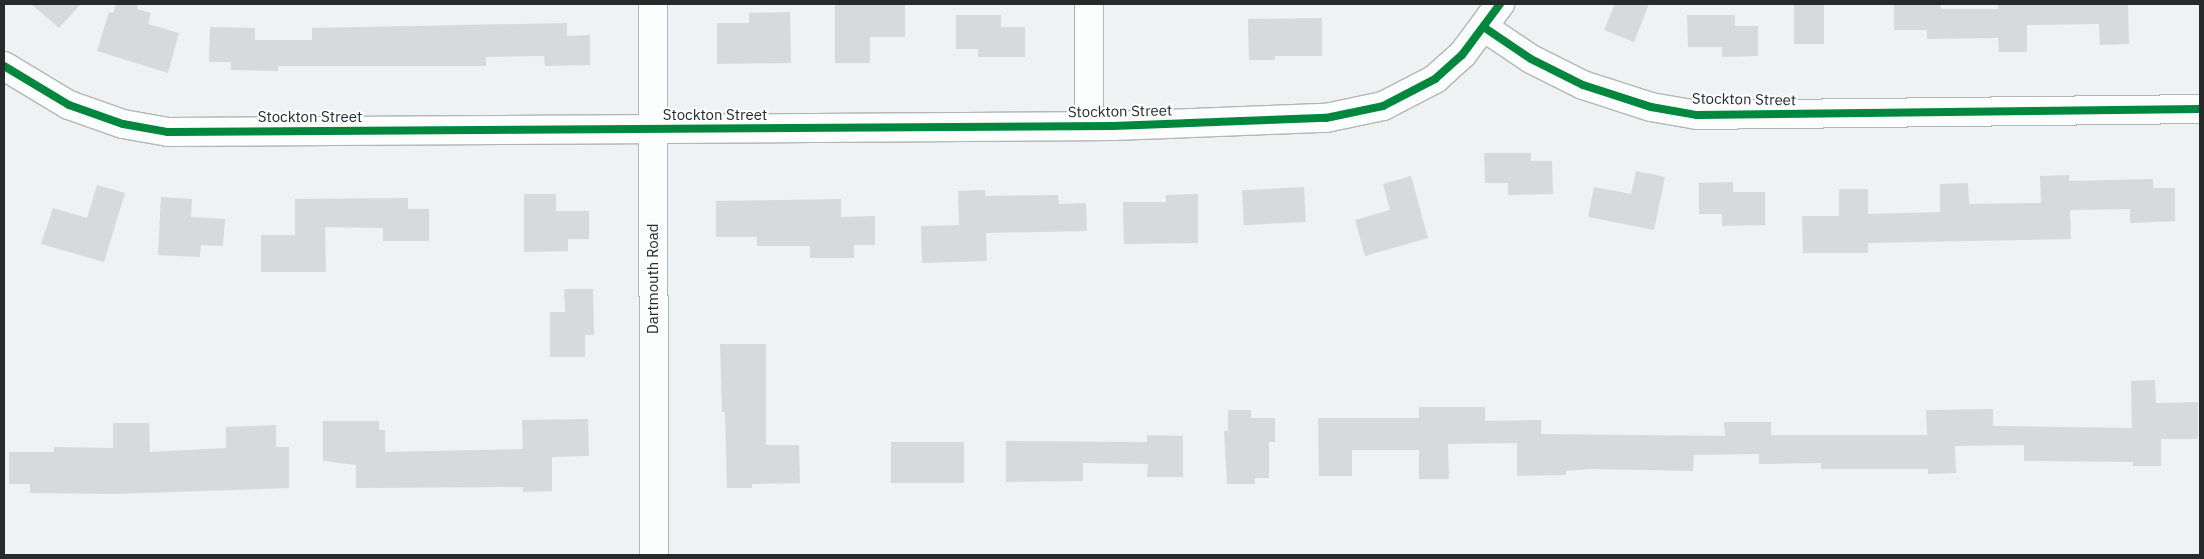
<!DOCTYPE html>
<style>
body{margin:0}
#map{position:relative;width:2204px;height:559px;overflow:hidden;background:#eef2f3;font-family:"IBM Plex Sans",sans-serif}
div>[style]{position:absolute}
.building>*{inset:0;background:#d7dada;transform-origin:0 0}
.roads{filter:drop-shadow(1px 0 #b3b6b6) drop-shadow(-1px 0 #b3b6b6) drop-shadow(0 1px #b3b6b6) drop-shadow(0 -1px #b3b6b6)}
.minor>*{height:28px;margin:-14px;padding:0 14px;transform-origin:14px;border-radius:14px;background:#fcfdfd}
.cycleway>*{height:8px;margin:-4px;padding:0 4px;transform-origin:4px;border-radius:4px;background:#00873e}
span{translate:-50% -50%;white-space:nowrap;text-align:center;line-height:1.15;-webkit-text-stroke:4px #fff;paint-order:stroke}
.street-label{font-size:15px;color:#272a2b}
.frame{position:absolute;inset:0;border:5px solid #272a2b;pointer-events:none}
</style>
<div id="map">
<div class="building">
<i style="clip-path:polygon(31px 4px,81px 4px,59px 28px)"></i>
<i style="clip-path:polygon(116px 4px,138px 4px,137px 9px,151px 13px,148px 24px,179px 33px,168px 73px,97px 51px,109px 12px,113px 13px)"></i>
<i style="clip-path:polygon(835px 4px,905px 4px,905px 37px,870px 37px,870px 63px,835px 63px)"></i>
<i style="clip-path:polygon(1615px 4px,1649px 4px,1634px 42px,1604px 30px)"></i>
<i style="left:1794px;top:4px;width:30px;height:40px"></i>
<i style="clip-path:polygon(1894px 4px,1940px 4px,1941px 9px,1998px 9px,1998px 4px,2128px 4px,2129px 44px,2100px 45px,2099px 24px,2027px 25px,2027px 52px,1999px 52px,1998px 38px,1927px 39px,1927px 30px,1894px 30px)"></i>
<i style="clip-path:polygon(790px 12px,791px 63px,717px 64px,717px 23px,749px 23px,749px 13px)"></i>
<i style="clip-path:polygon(956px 15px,1001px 15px,1001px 27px,1025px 27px,1025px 57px,978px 57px,978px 49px,956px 49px)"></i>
<i style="clip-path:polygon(1687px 15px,1735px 15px,1735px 26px,1758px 26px,1758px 56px,1722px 57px,1722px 47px,1688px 47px)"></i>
<i style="clip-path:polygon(1322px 18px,1322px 56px,1275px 56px,1275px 60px,1249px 60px,1248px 19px)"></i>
<i style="clip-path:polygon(567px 23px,567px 36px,590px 35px,590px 65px,545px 66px,544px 56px,486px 57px,486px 66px,278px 66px,278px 71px,231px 70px,231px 62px,209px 62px,210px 27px,255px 28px,255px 40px,312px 40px,312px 28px)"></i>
<i style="clip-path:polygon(1484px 153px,1531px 153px,1531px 161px,1552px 161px,1553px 194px,1508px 195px,1508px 183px,1485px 183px)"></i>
<i style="clip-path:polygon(1636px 171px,1665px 177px,1654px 230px,1588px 217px,1594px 187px,1631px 194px)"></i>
<i style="clip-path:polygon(2069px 175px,2069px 181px,2153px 179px,2153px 188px,2175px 188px,2175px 221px,2130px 223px,2130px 209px,2070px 210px,2071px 239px,1868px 243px,1868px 253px,1803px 253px,1802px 216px,1839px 216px,1839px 189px,1868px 189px,1868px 214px,1940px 212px,1940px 184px,1968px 183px,1969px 204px,2041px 203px,2040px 176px)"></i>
<i style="clip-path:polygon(1411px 176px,1428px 238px,1365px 256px,1355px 220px,1390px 210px,1383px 184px)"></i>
<i style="clip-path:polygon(1733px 182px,1733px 192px,1765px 192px,1765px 225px,1722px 226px,1722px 214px,1699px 214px,1699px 183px)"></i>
<i style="clip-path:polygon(97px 185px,125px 193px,104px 262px,41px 244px,53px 208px,87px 218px)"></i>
<i style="left:1304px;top:187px;width:35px;height:62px;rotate:87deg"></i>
<i style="clip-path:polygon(985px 190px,985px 196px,1058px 195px,1059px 204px,1086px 203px,1087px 231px,986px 233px,987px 261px,922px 263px,921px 226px,959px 225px,958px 191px)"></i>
<i style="clip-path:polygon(524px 194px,556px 194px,556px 211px,589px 211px,589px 239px,568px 239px,568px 251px,524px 252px)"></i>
<i style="clip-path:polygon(1198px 194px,1198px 243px,1124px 244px,1123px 202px,1166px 202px,1166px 195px)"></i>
<i style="clip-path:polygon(161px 197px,192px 199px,191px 217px,225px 219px,223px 246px,201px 245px,200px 257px,158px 255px)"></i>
<i style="clip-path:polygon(408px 198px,408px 209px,429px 209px,429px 241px,383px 241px,383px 228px,325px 227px,326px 272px,261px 272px,261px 235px,295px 235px,295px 199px)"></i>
<i style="clip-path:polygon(841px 199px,841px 217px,875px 216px,875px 245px,854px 245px,854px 258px,810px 258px,810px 246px,757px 246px,757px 237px,716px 237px,716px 201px)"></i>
<i style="clip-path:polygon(564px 289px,593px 289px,594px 335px,585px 335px,585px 357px,550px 357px,550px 312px,565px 312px)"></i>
<i style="clip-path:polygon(720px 344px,766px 344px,766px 445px,799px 445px,800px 483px,752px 484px,752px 488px,727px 488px,725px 412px,722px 412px)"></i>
<i style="clip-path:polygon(2155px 380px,2156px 403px,2198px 402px,2198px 439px,2161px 439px,2161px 466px,2133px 466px,2133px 462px,2024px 461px,2024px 445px,1955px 446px,1956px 473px,1928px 474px,1928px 469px,1821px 469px,1821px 463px,1759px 464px,1759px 454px,1694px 455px,1693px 471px,1590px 469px,1566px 471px,1566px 475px,1517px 476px,1517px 443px,1448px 444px,1449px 479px,1419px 479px,1419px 450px,1352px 450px,1352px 476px,1319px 476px,1318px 418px,1419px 418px,1419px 407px,1485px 407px,1485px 421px,1541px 420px,1541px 434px,1725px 436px,1724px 422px,1771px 422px,1771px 435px,1927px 435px,1926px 410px,1993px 409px,1993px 426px,2132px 428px,2131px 381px)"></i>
<i style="clip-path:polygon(1228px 410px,1251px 410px,1251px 418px,1275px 418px,1275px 442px,1269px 442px,1269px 478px,1255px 478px,1255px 484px,1227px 484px,1224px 431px,1228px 431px)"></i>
<i style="clip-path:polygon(588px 419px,589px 456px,552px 457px,552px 491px,523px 492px,523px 487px,356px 488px,356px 465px,323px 461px,323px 421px,379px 421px,379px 430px,385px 430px,385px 452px,523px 449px,522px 420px)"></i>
<i style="clip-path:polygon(113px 423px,149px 423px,150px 452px,226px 448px,226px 427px,276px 425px,276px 447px,289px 447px,289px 488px,114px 494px,30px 493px,30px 484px,9px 484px,9px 452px,54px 452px,54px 447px,113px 448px)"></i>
<i style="clip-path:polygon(1147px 435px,1183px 436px,1183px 477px,1147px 477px,1148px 464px,1083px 463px,1083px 481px,1006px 482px,1006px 441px,1147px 442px)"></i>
<i style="left:964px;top:442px;width:41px;height:73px;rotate:90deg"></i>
</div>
<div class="roads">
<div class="minor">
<i style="left:653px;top:4px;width:551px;rotate:89.9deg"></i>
<i style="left:1089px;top:4px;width:121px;rotate:90deg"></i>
<i style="left:1485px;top:28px;width:55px;rotate:34deg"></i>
<i style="left:1531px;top:59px;width:58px;rotate:26.6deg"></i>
<i style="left:1583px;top:85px;width:71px;rotate:17.9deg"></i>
<i style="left:1651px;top:107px;width:47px;rotate:9.9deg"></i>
<i style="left:1697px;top:115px;width:503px;rotate:-0.68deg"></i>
<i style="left:4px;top:66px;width:76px;rotate:31deg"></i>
<i style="left:69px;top:105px;width:57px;rotate:19.4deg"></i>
<i style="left:123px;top:124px;width:46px;rotate:10.1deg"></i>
<i style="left:168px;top:132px;width:945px;rotate:-0.36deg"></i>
<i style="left:1113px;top:126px;width:213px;rotate:-2.2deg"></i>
<i style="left:1326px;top:118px;width:58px;rotate:-11.9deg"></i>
<i style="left:1383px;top:106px;width:59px;rotate:-27.4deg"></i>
<i style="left:1435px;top:79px;width:36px;rotate:-42deg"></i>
<i style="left:1462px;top:55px;width:64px;rotate:-53.3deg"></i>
</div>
</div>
<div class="cycleway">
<i style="left:1485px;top:28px;width:55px;rotate:34deg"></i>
<i style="left:1531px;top:59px;width:58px;rotate:26.6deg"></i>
<i style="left:1583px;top:85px;width:71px;rotate:17.9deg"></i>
<i style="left:1651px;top:107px;width:47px;rotate:9.9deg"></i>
<i style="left:1697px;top:115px;width:503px;rotate:-0.68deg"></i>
<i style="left:4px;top:66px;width:76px;rotate:31deg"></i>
<i style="left:69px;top:105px;width:57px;rotate:19.4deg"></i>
<i style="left:123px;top:124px;width:46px;rotate:10.1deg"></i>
<i style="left:168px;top:132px;width:945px;rotate:-0.36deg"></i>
<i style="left:1113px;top:126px;width:213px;rotate:-2.2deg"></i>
<i style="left:1326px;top:118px;width:58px;rotate:-11.9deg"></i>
<i style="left:1383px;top:106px;width:59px;rotate:-27.4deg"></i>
<i style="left:1435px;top:79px;width:36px;rotate:-42deg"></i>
<i style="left:1462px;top:55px;width:64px;rotate:-53.3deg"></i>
</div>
<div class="street-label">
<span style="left:1744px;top:99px;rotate:1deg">Stockton Street</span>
<span style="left:1120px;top:111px;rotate:-1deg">Stockton Street</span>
<span style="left:715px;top:115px">Stockton Street</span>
<span style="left:310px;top:117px">Stockton Street</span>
<span style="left:653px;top:279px;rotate:-90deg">Dartmouth Road</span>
</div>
<div class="frame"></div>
</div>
